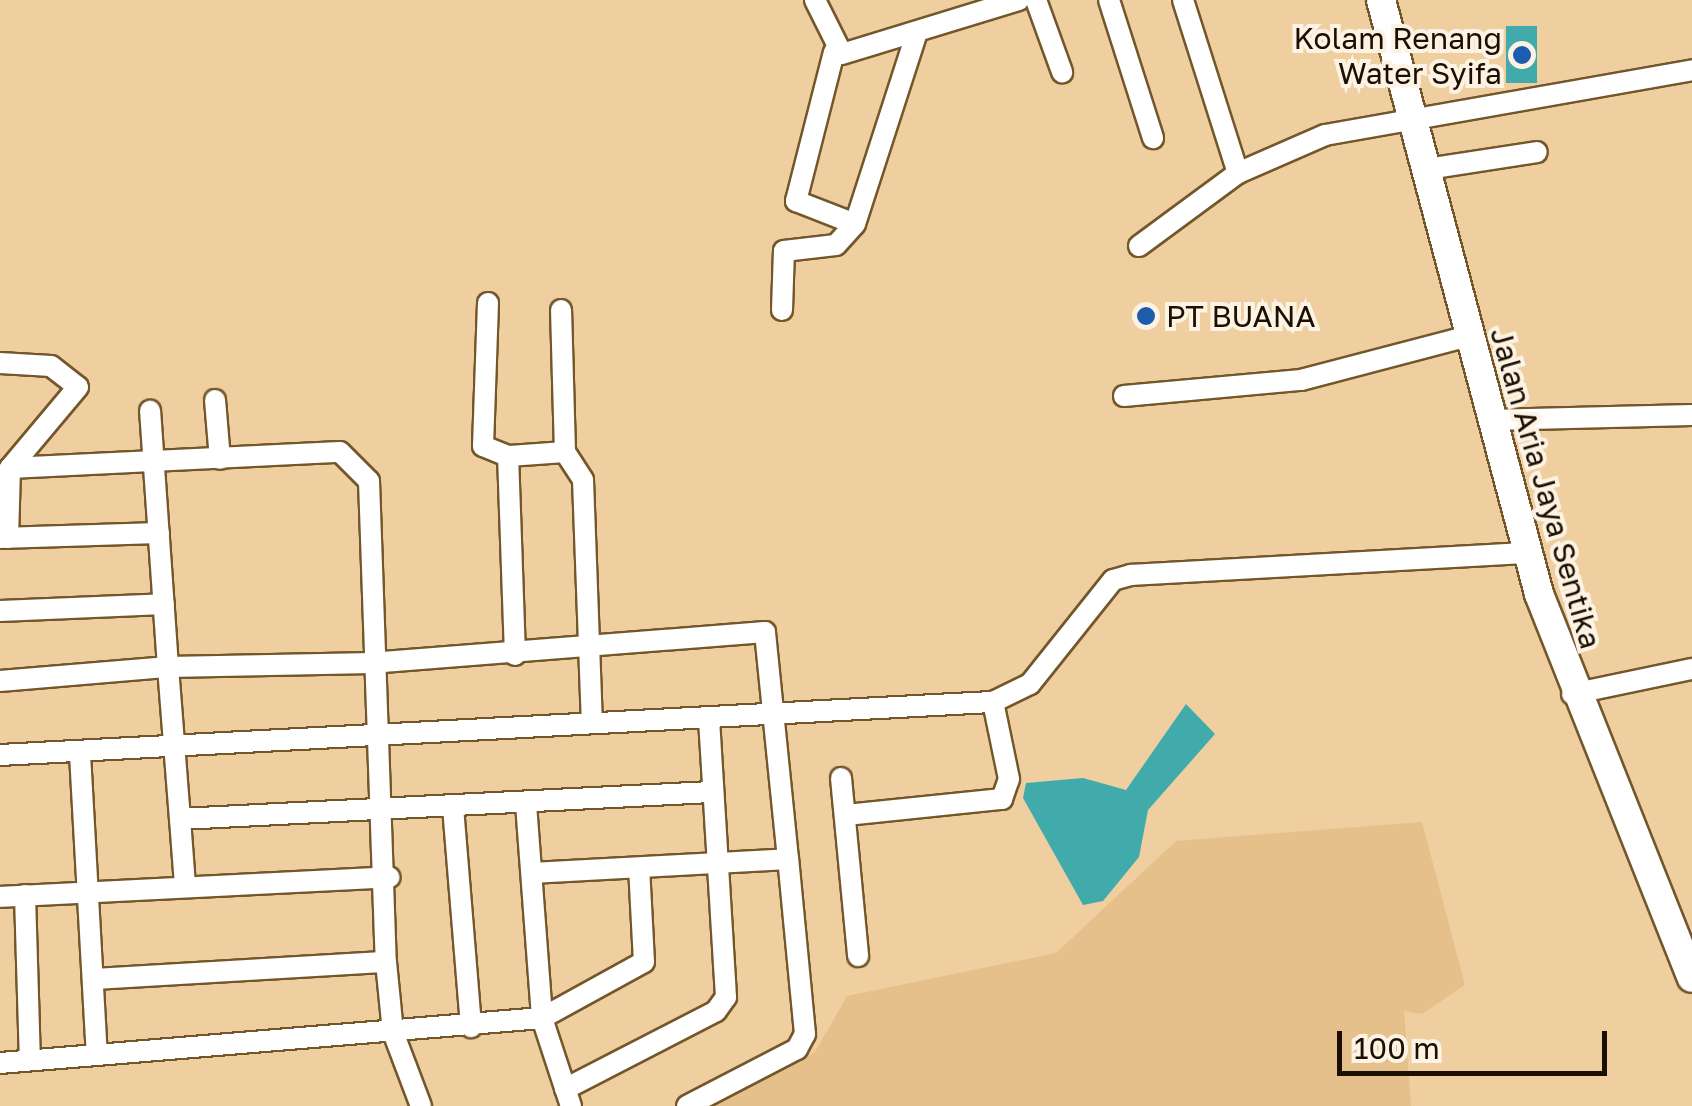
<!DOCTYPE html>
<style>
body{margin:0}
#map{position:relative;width:1692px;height:1106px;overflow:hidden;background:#efce9f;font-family:"Golos Text",sans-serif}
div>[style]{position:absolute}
.built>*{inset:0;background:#e6c08b}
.water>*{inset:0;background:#41abac;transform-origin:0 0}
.roads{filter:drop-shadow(2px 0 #73572b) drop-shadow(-2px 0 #73572b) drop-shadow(0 2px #73572b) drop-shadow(0 -2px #73572b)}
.street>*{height:20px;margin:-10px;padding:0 10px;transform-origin:10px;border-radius:10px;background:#fff}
.secondary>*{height:28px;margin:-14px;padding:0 14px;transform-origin:14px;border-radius:14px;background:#fff}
.dots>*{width:28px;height:28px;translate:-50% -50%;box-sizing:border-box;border:5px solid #fdf3e5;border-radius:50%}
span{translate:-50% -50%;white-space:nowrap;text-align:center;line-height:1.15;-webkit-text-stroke:8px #fdf3e5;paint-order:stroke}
.poi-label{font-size:30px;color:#1b0f01}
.right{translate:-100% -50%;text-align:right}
.left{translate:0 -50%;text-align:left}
.street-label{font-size:30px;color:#1b0f01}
.scale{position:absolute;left:1337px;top:1031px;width:270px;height:45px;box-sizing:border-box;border:5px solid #1b0f01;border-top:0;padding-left:12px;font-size:30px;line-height:35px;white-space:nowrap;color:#1b0f01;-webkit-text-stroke:8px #fdf3e5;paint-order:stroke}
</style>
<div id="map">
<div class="built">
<i style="clip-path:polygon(1422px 822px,1465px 985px,1422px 1014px,1404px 1011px,1411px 1106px,713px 1106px,815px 1052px,847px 996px,1056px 953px,1176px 841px)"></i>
</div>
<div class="water">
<i style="left:1506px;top:26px;width:31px;height:57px"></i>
<i style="clip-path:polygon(1186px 704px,1215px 734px,1148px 810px,1139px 857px,1103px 901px,1083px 905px,1023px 798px,1026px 783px,1083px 778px,1126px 790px)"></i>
</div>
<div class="roads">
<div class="street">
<i style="left:815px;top:0;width:60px;rotate:63.4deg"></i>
<i style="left:842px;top:54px;width:185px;rotate:-17deg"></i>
<i style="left:1036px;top:0;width:77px;rotate:70.1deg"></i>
<i style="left:1109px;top:0;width:145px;rotate:72.3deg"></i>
<i style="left:1183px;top:0;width:182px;rotate:72.4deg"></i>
<i style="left:834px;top:52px;width:154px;rotate:104.3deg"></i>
<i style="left:796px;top:201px;width:63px;rotate:21.3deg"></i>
<i style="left:855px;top:224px;width:199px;rotate:-72.1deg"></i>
<i style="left:1427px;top:169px;width:111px;rotate:-8.8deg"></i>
<i style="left:1139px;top:246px;width:123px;rotate:-36.4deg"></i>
<i style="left:1238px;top:173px;width:95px;rotate:-23.6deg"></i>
<i style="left:1325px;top:135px;width:373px;rotate:-10deg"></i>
<i style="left:488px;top:303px;width:143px;rotate:92deg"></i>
<i style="left:483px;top:446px;width:27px;rotate:22deg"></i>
<i style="left:782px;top:310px;width:59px;rotate:-88.1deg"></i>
<i style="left:784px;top:251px;width:52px;rotate:-6.6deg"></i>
<i style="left:836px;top:245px;width:28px;rotate:-48deg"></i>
<i style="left:0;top:363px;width:51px;rotate:3.4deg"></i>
<i style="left:51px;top:366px;width:34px;rotate:38deg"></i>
<i style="left:78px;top:387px;width:106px;rotate:130deg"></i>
<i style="left:10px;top:468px;width:70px;rotate:91.6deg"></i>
<i style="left:1124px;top:396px;width:178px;rotate:-5.2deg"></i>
<i style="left:1301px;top:380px;width:174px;rotate:-14.7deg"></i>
<i style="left:215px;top:400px;width:59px;rotate:85.2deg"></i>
<i style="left:1489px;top:420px;width:203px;rotate:-1.4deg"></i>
<i style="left:565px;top:452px;width:33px;rotate:57deg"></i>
<i style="left:583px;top:480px;width:241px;rotate:87.9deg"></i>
<i style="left:10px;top:468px;width:330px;rotate:-2.8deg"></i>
<i style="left:340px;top:452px;width:41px;rotate:45deg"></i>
<i style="left:369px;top:481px;width:481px;rotate:88deg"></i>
<i style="left:386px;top:962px;width:70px;rotate:84.3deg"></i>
<i style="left:393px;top:1032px;width:79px;rotate:69.3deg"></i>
<i style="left:0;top:538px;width:159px;rotate:-1.8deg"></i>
<i style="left:0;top:611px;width:164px;rotate:-2.4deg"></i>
<i style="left:515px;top:655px;width:199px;rotate:-92deg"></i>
<i style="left:508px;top:456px;width:57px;rotate:-4deg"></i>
<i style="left:565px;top:452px;width:142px;rotate:-91.6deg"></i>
<i style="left:0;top:681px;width:169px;rotate:-4.8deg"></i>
<i style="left:168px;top:667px;width:257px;rotate:-94deg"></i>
<i style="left:1572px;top:694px;width:123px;rotate:-11.8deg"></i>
<i style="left:80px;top:754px;width:300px;rotate:86.8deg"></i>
<i style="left:0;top:755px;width:994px;rotate:-3.06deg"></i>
<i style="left:993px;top:702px;width:41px;rotate:-25.9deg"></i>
<i style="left:1030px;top:684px;width:133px;rotate:-51.4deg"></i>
<i style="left:1113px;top:580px;width:19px;rotate:-16deg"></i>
<i style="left:1131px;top:575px;width:398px;rotate:-3.2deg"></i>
<i style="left:841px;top:778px;width:179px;rotate:84.5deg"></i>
<i style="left:526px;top:804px;width:215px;rotate:85.7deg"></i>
<i style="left:542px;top:1018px;width:93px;rotate:71.8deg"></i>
<i style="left:453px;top:807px;width:221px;rotate:85.3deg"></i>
<i style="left:846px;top:815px;width:157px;rotate:-5.9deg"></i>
<i style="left:1002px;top:799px;width:21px;rotate:-71deg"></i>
<i style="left:1009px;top:779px;width:79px;rotate:-101.7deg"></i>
<i style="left:180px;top:819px;width:67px;rotate:85.7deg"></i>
<i style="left:532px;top:873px;width:256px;rotate:-3.1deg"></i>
<i style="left:788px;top:859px;width:228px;rotate:-95.8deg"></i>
<i style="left:765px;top:632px;width:393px;rotate:175.5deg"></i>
<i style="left:373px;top:663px;width:205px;rotate:178.9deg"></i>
<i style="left:168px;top:667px;width:152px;rotate:85.5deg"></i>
<i style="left:180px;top:819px;width:533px;rotate:-2.91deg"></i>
<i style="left:25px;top:895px;width:165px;rotate:88.3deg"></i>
<i style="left:0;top:897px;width:390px;rotate:-2.9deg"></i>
<i style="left:96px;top:979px;width:290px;rotate:-3.4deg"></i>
<i style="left:0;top:1063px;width:544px;rotate:-4.75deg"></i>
<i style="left:542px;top:1018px;width:116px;rotate:-28.8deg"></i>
<i style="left:644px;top:962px;width:94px;rotate:-93deg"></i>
<i style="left:565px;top:1089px;width:170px;rotate:-27.3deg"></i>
<i style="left:716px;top:1011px;width:17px;rotate:-54deg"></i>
<i style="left:726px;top:997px;width:279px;rotate:-93.5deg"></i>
<i style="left:687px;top:1106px;width:124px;rotate:-27.4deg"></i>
<i style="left:797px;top:1049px;width:17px;rotate:-62deg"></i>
<i style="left:805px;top:1034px;width:176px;rotate:-95.5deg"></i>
</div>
<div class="secondary">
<i style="left:1381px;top:0;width:615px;rotate:75.1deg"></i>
<i style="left:1539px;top:594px;width:413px;rotate:68.3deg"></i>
</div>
</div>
<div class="dots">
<i style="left:1522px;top:55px;background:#1c5dad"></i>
<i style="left:1146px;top:316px;background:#1c5dad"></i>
</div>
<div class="poi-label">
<span class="right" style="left:1502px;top:55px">Kolam Renang<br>Water Syifa</span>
<span class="left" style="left:1166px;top:316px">PT BUANA</span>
</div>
<div class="street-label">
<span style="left:1546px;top:488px;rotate:74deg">Jalan Aria Jaya Sentika</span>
</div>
<div class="scale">100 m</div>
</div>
